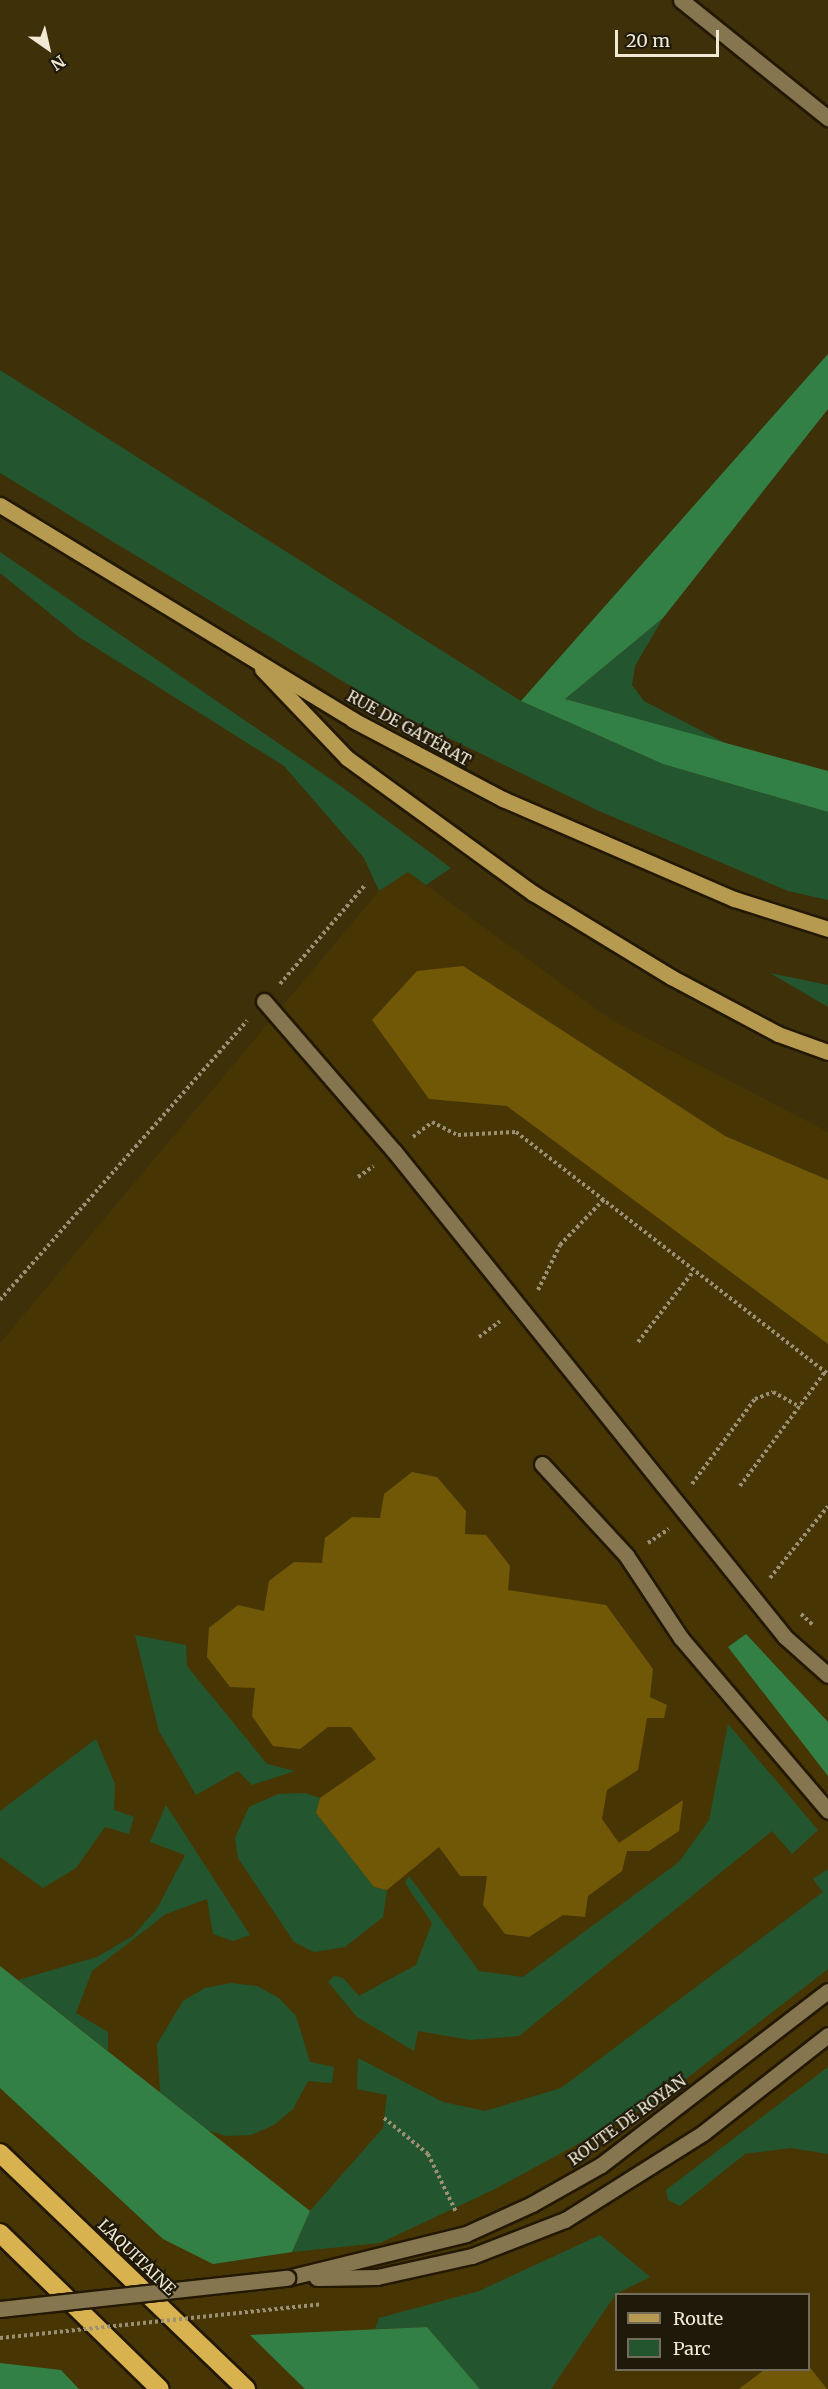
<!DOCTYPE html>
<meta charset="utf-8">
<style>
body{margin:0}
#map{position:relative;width:828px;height:2389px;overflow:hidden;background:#3e3009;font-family:Merriweather,serif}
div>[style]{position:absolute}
.built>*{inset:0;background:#473604}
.green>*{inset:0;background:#23562f}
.forest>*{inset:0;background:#338046}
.building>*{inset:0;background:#715807}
.path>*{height:4px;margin-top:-2px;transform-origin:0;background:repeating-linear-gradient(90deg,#9b9073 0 3px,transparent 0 6px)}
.roads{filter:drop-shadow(2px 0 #231800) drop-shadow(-2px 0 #231800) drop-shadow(0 2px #231800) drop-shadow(0 -2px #231800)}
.service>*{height:15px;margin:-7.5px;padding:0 7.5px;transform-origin:7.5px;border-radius:7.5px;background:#857650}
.minor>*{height:15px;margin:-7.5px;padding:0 7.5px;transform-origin:7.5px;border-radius:7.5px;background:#857650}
.secondary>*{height:15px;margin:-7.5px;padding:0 7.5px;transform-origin:7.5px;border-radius:7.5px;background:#857650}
.primary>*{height:15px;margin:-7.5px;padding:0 7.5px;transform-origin:7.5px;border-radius:7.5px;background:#b69a4f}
.motorway>*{height:18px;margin:-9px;padding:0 9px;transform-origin:9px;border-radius:9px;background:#d7b24f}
.path-bridge>*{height:4px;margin-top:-2px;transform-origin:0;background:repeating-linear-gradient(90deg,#9b9073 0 3px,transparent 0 6px)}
.bridges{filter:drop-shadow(2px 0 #231800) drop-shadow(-2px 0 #231800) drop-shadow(0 2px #231800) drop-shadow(0 -2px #231800)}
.secondary-bridge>*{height:15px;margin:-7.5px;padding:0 7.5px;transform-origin:7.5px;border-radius:7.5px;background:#857650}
span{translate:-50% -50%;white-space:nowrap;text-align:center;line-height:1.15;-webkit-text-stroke:4.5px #1f190a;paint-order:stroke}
.street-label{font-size:16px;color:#f1e9d4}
.legend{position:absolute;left:615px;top:2293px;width:195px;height:78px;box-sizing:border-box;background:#1f190a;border:2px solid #736c5b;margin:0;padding:8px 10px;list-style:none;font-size:18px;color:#f1e9d4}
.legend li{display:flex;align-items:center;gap:12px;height:30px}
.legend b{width:30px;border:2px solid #736c5b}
.north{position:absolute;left:18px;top:18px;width:60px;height:60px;-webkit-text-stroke:4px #1f190a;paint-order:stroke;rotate:146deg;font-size:16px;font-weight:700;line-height:24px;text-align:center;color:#f1e9d4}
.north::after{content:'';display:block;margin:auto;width:21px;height:27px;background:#f1e9d4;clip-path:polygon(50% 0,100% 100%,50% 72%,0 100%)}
.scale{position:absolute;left:615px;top:30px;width:104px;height:27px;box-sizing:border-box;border:3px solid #f1e9d4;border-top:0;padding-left:8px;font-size:18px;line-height:21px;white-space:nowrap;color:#f1e9d4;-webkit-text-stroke:4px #1f190a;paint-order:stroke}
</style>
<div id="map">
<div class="built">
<i style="clip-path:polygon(evenodd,408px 872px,610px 1019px,828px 1132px,828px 2389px,0 2389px,0 1343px,379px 891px,408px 872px,616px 2294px,808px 2294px,808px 2370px,616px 2370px,616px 2294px)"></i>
</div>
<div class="green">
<i style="clip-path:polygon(0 370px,521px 701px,663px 764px,828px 812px,828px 900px,788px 891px,599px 811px,387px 708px,0 473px)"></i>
<i style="clip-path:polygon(0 552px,342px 787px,451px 868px,426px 885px,408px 872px,379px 891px,364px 858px,284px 766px,79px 637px,0 573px)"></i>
<i style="clip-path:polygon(663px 618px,635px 666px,632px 685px,644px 701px,727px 744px,565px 699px)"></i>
<i style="clip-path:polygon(770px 973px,828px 985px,828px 1007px)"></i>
<i style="clip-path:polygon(135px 1635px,186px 1645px,187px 1666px,267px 1764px,295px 1771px,252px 1785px,238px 1771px,196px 1795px,159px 1731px)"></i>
<i style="clip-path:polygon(728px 1724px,818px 1830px,792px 1854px,772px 1831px,519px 2036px,470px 2040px,418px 2031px,414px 2051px,357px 2017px,328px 1982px,334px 1976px,343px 1978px,359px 1996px,416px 1965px,432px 1923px,405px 1883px,409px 1876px,479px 1971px,523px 1977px,679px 1862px,709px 1820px)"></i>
<i style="clip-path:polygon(96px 1739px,115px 1784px,114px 1810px,134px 1817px,129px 1834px,105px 1827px,76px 1868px,43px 1888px,0 1857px,0 1811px)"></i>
<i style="clip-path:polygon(304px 1793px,320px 1798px,316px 1813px,374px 1887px,387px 1890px,383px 1917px,345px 1947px,314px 1952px,294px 1942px,238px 1858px,235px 1838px,249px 1807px,278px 1794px)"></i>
<i style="clip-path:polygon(166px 1805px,250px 1935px,233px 1941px,213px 1934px,207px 1899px,166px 1914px,92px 1971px,76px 2013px,108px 2032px,108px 2051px,18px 1980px,97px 1957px,133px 1936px,158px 1907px,185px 1855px,150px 1842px)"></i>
<i style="clip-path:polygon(828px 1869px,828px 1969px,660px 2099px,495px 2189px,380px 2243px,292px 2252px,310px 2211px,383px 2128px,387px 2095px,357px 2089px,358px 2058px,443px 2102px,485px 2111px,561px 2088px,823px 1892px,813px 1879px)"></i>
<i style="clip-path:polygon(231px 1983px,257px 1986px,279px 1998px,296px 2016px,310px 2062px,334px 2067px,332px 2083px,308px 2081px,293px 2109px,274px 2125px,251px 2135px,226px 2136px,207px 2130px,160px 2092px,157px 2044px,183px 2001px,205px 1988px)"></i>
<i style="clip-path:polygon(828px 2067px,828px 2154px,791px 2148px,745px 2154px,680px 2206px,668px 2200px,666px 2190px)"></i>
<i style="clip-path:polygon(600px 2235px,650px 2277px,616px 2294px,551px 2389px,480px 2389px,427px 2327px,375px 2329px,379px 2318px,479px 2291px)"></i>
</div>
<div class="forest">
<i style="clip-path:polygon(828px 354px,828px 409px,663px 618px,565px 699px,828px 771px,828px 812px,663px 764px,521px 701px)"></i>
<i style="clip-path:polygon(746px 1634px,828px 1722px,828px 1776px,728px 1647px)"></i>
<i style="clip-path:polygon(0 1966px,310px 2211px,292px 2252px,213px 2264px,163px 2239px,0 2088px)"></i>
<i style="clip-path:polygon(427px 2327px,480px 2389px,305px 2389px,250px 2335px)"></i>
<i style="clip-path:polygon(0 2363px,61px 2370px,79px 2389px,0 2389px)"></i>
</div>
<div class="building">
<i style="clip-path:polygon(463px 966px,725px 1136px,828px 1180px,828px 1344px,507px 1106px,429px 1099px,372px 1020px,417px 971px)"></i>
<i style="clip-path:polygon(412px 1472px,437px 1477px,466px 1511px,465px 1534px,486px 1535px,510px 1566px,508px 1590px,606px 1605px,653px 1669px,650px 1697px,667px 1705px,664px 1718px,647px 1718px,638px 1770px,607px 1790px,602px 1819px,619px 1843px,683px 1800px,679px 1831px,649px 1851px,627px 1851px,622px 1871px,588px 1896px,585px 1917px,563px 1915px,529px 1937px,505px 1934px,483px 1905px,487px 1876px,460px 1876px,439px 1847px,387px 1890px,374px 1887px,316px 1813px,320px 1798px,376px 1759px,351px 1727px,328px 1727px,300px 1749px,273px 1746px,252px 1716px,255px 1688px,230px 1687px,207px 1657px,209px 1628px,238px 1605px,264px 1611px,269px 1581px,294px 1562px,322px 1563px,325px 1538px,352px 1517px,380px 1518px,384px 1494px)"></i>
<i style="clip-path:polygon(808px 2365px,827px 2389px,739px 2389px,764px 2370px,808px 2370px)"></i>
</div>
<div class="path">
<i style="left:280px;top:984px;width:132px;rotate:-49.3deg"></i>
<i style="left:413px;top:1137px;width:24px;rotate:-38deg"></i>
<i style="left:432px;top:1122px;width:29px;rotate:27deg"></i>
<i style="left:458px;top:1135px;width:58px;rotate:-3deg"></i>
<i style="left:516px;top:1132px;width:395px;rotate:37.8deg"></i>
<i style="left:358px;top:1177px;width:19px;rotate:-35deg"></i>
<i style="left:538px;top:1290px;width:50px;rotate:-63.9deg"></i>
<i style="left:560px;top:1245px;width:65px;rotate:-46.2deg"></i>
<i style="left:0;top:1300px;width:373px;rotate:-48.5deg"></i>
<i style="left:479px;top:1337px;width:26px;rotate:-37deg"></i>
<i style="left:638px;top:1342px;width:88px;rotate:-52deg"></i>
<i style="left:692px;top:1484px;width:106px;rotate:-53.5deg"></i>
<i style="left:755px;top:1399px;width:19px;rotate:-21deg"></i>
<i style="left:773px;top:1392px;width:31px;rotate:29deg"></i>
<i style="left:740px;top:1486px;width:142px;rotate:-53.3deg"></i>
<i style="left:648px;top:1543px;width:25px;rotate:-34deg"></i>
<i style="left:770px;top:1578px;width:92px;rotate:-51.1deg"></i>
<i style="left:801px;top:1614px;width:16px;rotate:43deg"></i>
<i style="left:384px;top:2118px;width:57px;rotate:39.3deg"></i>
<i style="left:428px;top:2154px;width:64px;rotate:64.2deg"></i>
</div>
<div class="roads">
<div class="service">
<i style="left:264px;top:1001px;width:198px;rotate:49.1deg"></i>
<i style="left:394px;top:1151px;width:624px;rotate:51.18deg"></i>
<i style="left:785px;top:1637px;width:57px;rotate:41.5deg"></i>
<i style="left:542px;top:1464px;width:124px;rotate:47.3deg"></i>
<i style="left:626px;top:1555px;width:100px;rotate:56.5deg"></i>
<i style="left:681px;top:1638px;width:227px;rotate:49.6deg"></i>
</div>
<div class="minor">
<i style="left:681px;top:0;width:189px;rotate:38.8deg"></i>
</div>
<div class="secondary">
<i style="left:287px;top:2278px;width:184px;rotate:-13.8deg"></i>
<i style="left:466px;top:2234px;width:72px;rotate:-24.4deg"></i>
<i style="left:532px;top:2204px;width:79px;rotate:-29.5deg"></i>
<i style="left:601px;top:2165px;width:286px;rotate:-37.5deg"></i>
<i style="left:317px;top:2278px;width:60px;rotate:-1deg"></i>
<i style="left:377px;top:2277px;width:97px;rotate:-12.5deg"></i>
<i style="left:472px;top:2256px;width:100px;rotate:-21.2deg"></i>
<i style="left:565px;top:2220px;width:163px;rotate:-32.2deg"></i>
<i style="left:703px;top:2133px;width:159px;rotate:-38.1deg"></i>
</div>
<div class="primary">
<i style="left:0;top:505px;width:413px;rotate:31.3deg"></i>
<i style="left:353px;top:720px;width:170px;rotate:27.8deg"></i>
<i style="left:503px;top:799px;width:252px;rotate:23.4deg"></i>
<i style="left:734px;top:899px;width:99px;rotate:17.7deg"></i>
<i style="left:262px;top:669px;width:123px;rotate:46.3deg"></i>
<i style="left:347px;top:758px;width:230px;rotate:36deg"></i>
<i style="left:533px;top:893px;width:162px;rotate:31.3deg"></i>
<i style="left:671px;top:977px;width:121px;rotate:28deg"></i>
<i style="left:778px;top:1034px;width:53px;rotate:19.8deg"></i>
</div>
<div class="motorway">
<i style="left:0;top:2153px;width:341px;rotate:43.8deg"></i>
<i style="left:0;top:2233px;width:223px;rotate:44.3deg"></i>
</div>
</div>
<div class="path-bridge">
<i style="left:0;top:2338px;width:323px;rotate:-6deg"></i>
</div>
<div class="bridges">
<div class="secondary-bridge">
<i style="left:0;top:2309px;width:289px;rotate:-6.2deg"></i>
</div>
</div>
<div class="street-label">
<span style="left:409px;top:728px;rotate:29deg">RUE DE GATÉRAT</span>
<span style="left:627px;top:2120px;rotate:-36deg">ROUTE DE ROYAN</span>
<span style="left:137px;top:2257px;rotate:44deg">L'AQUITAINE</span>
</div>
<ul class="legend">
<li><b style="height:8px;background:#b69a4f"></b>Route</li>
<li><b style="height:16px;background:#23562f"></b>Parc</li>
</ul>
<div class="north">N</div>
<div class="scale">20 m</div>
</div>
